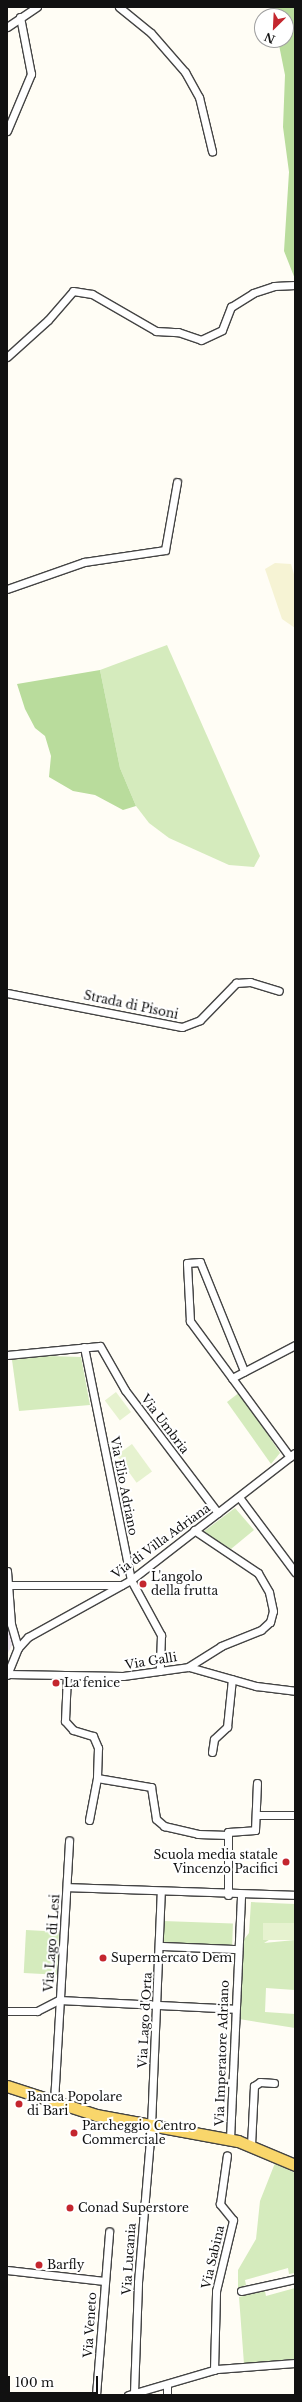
<!DOCTYPE html>
<style>
body{margin:0}
#map{position:relative;width:302px;height:2402px;overflow:hidden;background:#fffdf5;font-family:"Libre Baskerville",serif}
div>[style]{position:absolute}
.industrial>*{inset:0;background:#eee6ef}
.farmland>*{inset:0;background:#f6f3d4}
.green>*{inset:0;background:#d5ebbd;transform-origin:0 0}
.forest>*{inset:0;background:#b9dc9c}
.pitch>*{inset:0;background:#e6f2cf;transform-origin:0 0}
.roads{filter:drop-shadow(1px 0 #444) drop-shadow(-1px 0 #444) drop-shadow(0 1px #444) drop-shadow(0 -1px #444)}
.street>*{height:7px;margin:-3.5px;padding:0 3.5px;transform-origin:3.5px;border-radius:3.5px;background:#fff}
.primary>*{height:11px;margin:-5.5px;padding:0 5.5px;transform-origin:5.5px;border-radius:5.5px;background:#f9d66b}
.dots>*{width:11px;height:11px;translate:-50% -50%;box-sizing:border-box;border:2px solid #fff;border-radius:50%}
span{translate:-50% -50%;white-space:nowrap;text-align:center;line-height:1.15;-webkit-text-stroke:4px #fff;paint-order:stroke}
.street-label{font-size:12px;color:#111}
.poi-label{font-size:12px;color:#111}
.left{translate:0 -50%;text-align:left}
.right{translate:-100% -50%;text-align:right}
.frame{position:absolute;inset:0;border:8px solid #111;pointer-events:none}
.north{position:absolute;left:254px;top:8px;width:40px;height:40px;box-sizing:border-box;background:#fff;border:1px solid #a0a0a0;border-radius:50%;rotate:204deg;font-size:11px;font-weight:700;line-height:16px;text-align:center;color:#111}
.north::after{content:'';display:block;margin:auto;width:14px;height:18px;background:#c4262e;clip-path:polygon(50% 0,100% 100%,50% 72%,0 100%)}
.scale{position:absolute;left:8px;top:2376px;width:90px;height:18px;box-sizing:border-box;border:2px solid #111;border-top:0;padding-left:5px;font-size:12px;line-height:14px;white-space:nowrap;color:#111;-webkit-text-stroke:3px #fff;paint-order:stroke}
</style>
<div id="map">
<div class="industrial">
<i style="clip-path:polygon(7px 1604px,13px 1643px,7px 1655px)"></i>
</div>
<div class="farmland">
<i style="clip-path:polygon(275px 563px,291px 564px,295px 578px,295px 628px,282px 619px,265px 569px)"></i>
</div>
<div class="green">
<i style="clip-path:polygon(167px 645px,260px 856px,254px 867px,229px 865px,169px 838px,149px 823px,136px 806px,120px 768px,100px 670px)"></i>
<i style="clip-path:polygon(47px 1356px,81px 1357px,90px 1405px,19px 1411px,12px 1360px)"></i>
<i style="clip-path:polygon(240px 1392px,280px 1453px,271px 1464px,227px 1402px)"></i>
<i style="clip-path:polygon(235px 1508px,254px 1530px,231px 1549px,203px 1532px)"></i>
<i style="clip-path:polygon(251px 1902px,295px 1904px,295px 1927px,295px 1924px,264px 1943px,295px 1940px,295px 1990px,266px 1988px,265px 2012px,295px 2014px,295px 2028px,239px 2019px,242px 1942px,249px 1933px)"></i>
<i style="left:163px;top:1921px;width:70px;height:22px;rotate:2deg"></i>
<i style="left:26px;top:1930px;width:33px;height:43px;rotate:3deg"></i>
<i style="clip-path:polygon(275px 2163px,295px 2173px,295px 2273px,289px 2274px,288px 2268px,245px 2280px,246px 2285px,238px 2288px,238px 2270px,256px 2239px,260px 2201px)"></i>
<i style="clip-path:polygon(295px 2288px,295px 2359px,244px 2364px,239px 2297px,265px 2291px,266px 2296px)"></i>
</div>
<div class="forest">
<i style="clip-path:polygon(274px 7px,295px 7px,295px 279px,284px 251px,289px 172px,283px 127px,285px 75px,278px 40px,286px 40px,286px 16px,275px 16px)"></i>
<i style="clip-path:polygon(100px 670px,120px 768px,136px 806px,123px 810px,95px 795px,73px 791px,49px 777px,51px 756px,45px 736px,35px 728px,25px 709px,17px 684px)"></i>
</div>
<div class="pitch">
<i style="left:116px;top:1392px;width:25px;height:14px;rotate:53deg"></i>
<i style="left:132px;top:1444px;width:34px;height:19px;rotate:54deg"></i>
<i style="left:295px;top:1923px;width:17px;height:32px;rotate:90deg"></i>
</div>
<div class="roads">
<div class="street">
<i style="left:119px;top:7px;width:41px;rotate:39.1deg"></i>
<i style="left:151px;top:33px;width:52px;rotate:48.9deg"></i>
<i style="left:185px;top:72px;width:29px;rotate:61deg"></i>
<i style="left:199px;top:97px;width:56px;rotate:76.5deg"></i>
<i style="left:7px;top:27px;width:36px;rotate:-34deg"></i>
<i style="left:7px;top:131px;width:62px;rotate:-67.2deg"></i>
<i style="left:31px;top:74px;width:58px;rotate:-100.9deg"></i>
<i style="left:7px;top:357px;width:55px;rotate:-42.1deg"></i>
<i style="left:48px;top:320px;width:38px;rotate:-49deg"></i>
<i style="left:73px;top:291px;width:19px;rotate:9deg"></i>
<i style="left:92px;top:294px;width:74px;rotate:30deg"></i>
<i style="left:156px;top:331px;width:22px;rotate:3deg"></i>
<i style="left:178px;top:332px;width:24px;rotate:19deg"></i>
<i style="left:201px;top:340px;width:23px;rotate:-25deg"></i>
<i style="left:222px;top:330px;width:25px;rotate:-69deg"></i>
<i style="left:231px;top:307px;width:26px;rotate:-32deg"></i>
<i style="left:253px;top:293px;width:22px;rotate:-18deg"></i>
<i style="left:274px;top:286px;width:21px;rotate:-3deg"></i>
<i style="left:7px;top:589px;width:82px;rotate:-19.3deg"></i>
<i style="left:84px;top:562px;width:82px;rotate:-8.4deg"></i>
<i style="left:165px;top:550px;width:69px;rotate:-80deg"></i>
<i style="left:7px;top:993px;width:178px;rotate:11deg"></i>
<i style="left:182px;top:1027px;width:19px;rotate:-21deg"></i>
<i style="left:200px;top:1020px;width:52px;rotate:-45.8deg"></i>
<i style="left:236px;top:983px;width:14px;rotate:-4deg"></i>
<i style="left:250px;top:982px;width:30px;rotate:17deg"></i>
<i style="left:84px;top:1347px;width:238px;rotate:78.6deg"></i>
<i style="left:131px;top:1580px;width:63px;rotate:61.4deg"></i>
<i style="left:161px;top:1635px;width:36px;rotate:92deg"></i>
<i style="left:7px;top:1355px;width:93px;rotate:-5.5deg"></i>
<i style="left:100px;top:1346px;width:51px;rotate:60.4deg"></i>
<i style="left:125px;top:1390px;width:154px;rotate:52.9deg"></i>
<i style="left:232px;top:1378px;width:71px;rotate:-126.4deg"></i>
<i style="left:190px;top:1321px;width:58px;rotate:-93deg"></i>
<i style="left:187px;top:1263px;width:13px;rotate:-4deg"></i>
<i style="left:200px;top:1262px;width:118px;rotate:68deg"></i>
<i style="left:290px;top:1457px;width:98px;rotate:-126.3deg"></i>
<i style="left:232px;top:1378px;width:71px;rotate:-27.6deg"></i>
<i style="left:239px;top:1497px;width:94px;rotate:53.3deg"></i>
<i style="left:7px;top:1571px;width:53px;rotate:85.7deg"></i>
<i style="left:11px;top:1624px;width:25px;rotate:74deg"></i>
<i style="left:7px;top:1585px;width:114px"></i>
<i style="left:188px;top:1667px;width:39px;rotate:-32deg"></i>
<i style="left:221px;top:1646px;width:43px;rotate:-21.8deg"></i>
<i style="left:261px;top:1630px;width:12px;rotate:-42deg"></i>
<i style="left:270px;top:1622px;width:11px;rotate:-75deg"></i>
<i style="left:273px;top:1611px;width:19px;rotate:-102deg"></i>
<i style="left:269px;top:1592px;width:22px;rotate:-120deg"></i>
<i style="left:258px;top:1573px;width:77px;rotate:-146.1deg"></i>
<i style="left:7px;top:1674px;width:116px;rotate:1deg"></i>
<i style="left:123px;top:1676px;width:67px;rotate:-7.8deg"></i>
<i style="left:189px;top:1667px;width:70px;rotate:15.8deg"></i>
<i style="left:256px;top:1686px;width:39px;rotate:7deg"></i>
<i style="left:7px;top:1675px;width:29px;rotate:-68deg"></i>
<i style="left:18px;top:1648px;width:15px;rotate:-48deg"></i>
<i style="left:28px;top:1637px;width:118px;rotate:-29deg"></i>
<i style="left:131px;top:1580px;width:207px;rotate:-37.8deg"></i>
<i style="left:67px;top:1675px;width:46px;rotate:92.5deg"></i>
<i style="left:65px;top:1721px;width:12px;rotate:48deg"></i>
<i style="left:73px;top:1730px;width:21px;rotate:17deg"></i>
<i style="left:93px;top:1736px;width:13px;rotate:67deg"></i>
<i style="left:98px;top:1748px;width:30px;rotate:92deg"></i>
<i style="left:97px;top:1778px;width:55px;rotate:9.5deg"></i>
<i style="left:151px;top:1787px;width:32px;rotate:81deg"></i>
<i style="left:156px;top:1819px;width:11px;rotate:41deg"></i>
<i style="left:164px;top:1826px;width:35px;rotate:13deg"></i>
<i style="left:198px;top:1834px;width:30px;rotate:2deg"></i>
<i style="left:212px;top:1752px;width:13px;rotate:-81deg"></i>
<i style="left:214px;top:1739px;width:18px;rotate:-43deg"></i>
<i style="left:227px;top:1727px;width:48px;rotate:-84.1deg"></i>
<i style="left:256px;top:1815px;width:39px"></i>
<i style="left:89px;top:1820px;width:43px;rotate:-79.2deg"></i>
<i style="left:67px;top:1887px;width:228px;rotate:2deg"></i>
<i style="left:228px;top:1895px;width:63px;rotate:-90deg"></i>
<i style="left:228px;top:1832px;width:27px;rotate:-4deg"></i>
<i style="left:255px;top:1830px;width:47px;rotate:-87.6deg"></i>
<i style="left:160px;top:1946px;width:76px;rotate:2.3deg"></i>
<i style="left:7px;top:2011px;width:30px"></i>
<i style="left:37px;top:2011px;width:25px;rotate:-27deg"></i>
<i style="left:59px;top:2000px;width:175px;rotate:2.9deg"></i>
<i style="left:54px;top:2102px;width:262px;rotate:-86.7deg"></i>
<i style="left:230px;top:2139px;width:244px;rotate:-87.4deg"></i>
<i style="left:251px;top:2145px;width:59px;rotate:-87.1deg"></i>
<i style="left:254px;top:2086px;width:7px;rotate:-34deg"></i>
<i style="left:260px;top:2082px;width:14px;rotate:4deg"></i>
<i style="left:7px;top:2270px;width:98px;rotate:6.5deg"></i>
<i style="left:241px;top:2291px;width:55px;rotate:-12.5deg"></i>
<i style="left:214px;top:2370px;width:79px;rotate:-88.5deg"></i>
<i style="left:216px;top:2291px;width:73px;rotate:-76.5deg"></i>
<i style="left:233px;top:2220px;width:21px;rotate:-129deg"></i>
<i style="left:220px;top:2204px;width:49px;rotate:-81.9deg"></i>
<i style="left:167px;top:2385px;width:10px;rotate:90deg"></i>
<i style="left:134px;top:2393px;width:111px;rotate:-87.9deg"></i>
<i style="left:138px;top:2282px;width:157px;rotate:-85.2deg"></i>
<i style="left:151px;top:2126px;width:235px;rotate:-87.6deg"></i>
<i style="left:96px;top:2395px;width:164px;rotate:-85.4deg"></i>
<i style="left:128px;top:2395px;width:93px;rotate:-16.3deg"></i>
<i style="left:217px;top:2369px;width:78px;rotate:-4.4deg"></i>
</div>
<div class="primary">
<i style="left:7px;top:2086px;width:94px;rotate:18deg"></i>
<i style="left:96px;top:2115px;width:144px;rotate:10.4deg"></i>
<i style="left:238px;top:2141px;width:62px;rotate:22.8deg"></i>
</div>
</div>
<div class="dots">
<i style="left:143px;top:1584px;background:#c4262e"></i>
<i style="left:56px;top:1683px;background:#c4262e"></i>
<i style="left:286px;top:1862px;background:#c4262e"></i>
<i style="left:103px;top:1958px;background:#c4262e"></i>
<i style="left:19px;top:2104px;background:#c4262e"></i>
<i style="left:74px;top:2133px;background:#c4262e"></i>
<i style="left:70px;top:2208px;background:#c4262e"></i>
<i style="left:39px;top:2265px;background:#c4262e"></i>
</div>
<div class="street-label">
<span style="left:131px;top:1005px;rotate:12deg">Strada di Pisoni</span>
<span style="left:165px;top:1424px;rotate:53deg">Via Umbria</span>
<span style="left:124px;top:1486px;rotate:79deg">Via Elio Adriano</span>
<span style="left:161px;top:1541px;rotate:-36deg">Via di Villa Adriana</span>
<span style="left:151px;top:1661px;rotate:-9deg">Via Galli</span>
<span style="left:52px;top:1943px;rotate:-86deg">Via Lago di Lesi</span>
<span style="left:145px;top:2020px;rotate:-87deg">Via Lago d'Orta</span>
<span style="left:222px;top:2053px;rotate:-88deg">Via Imperatore Adriano</span>
<span style="left:213px;top:2257px;rotate:-77deg">Via Sabina</span>
<span style="left:129px;top:2259px;rotate:-86deg">Via Lucania</span>
<span style="left:90px;top:2325px;rotate:-86deg">Via Veneto</span>
</div>
<div class="poi-label">
<span class="left" style="left:151px;top:1584px">L'angolo<br>della frutta</span>
<span class="left" style="left:64px;top:1683px">La fenice</span>
<span class="right" style="left:278px;top:1862px">Scuola media statale<br>Vincenzo Pacifici</span>
<span class="left" style="left:111px;top:1958px">Supermercato Dem</span>
<span class="left" style="left:27px;top:2104px">Banca Popolare<br>di Bari</span>
<span class="left" style="left:82px;top:2133px">Parcheggio Centro<br>Commerciale</span>
<span class="left" style="left:78px;top:2208px">Conad Superstore</span>
<span class="left" style="left:47px;top:2265px">Barfly</span>
</div>
<div class="frame"></div>
<div class="north">N</div>
<div class="scale">100 m</div>
</div>
